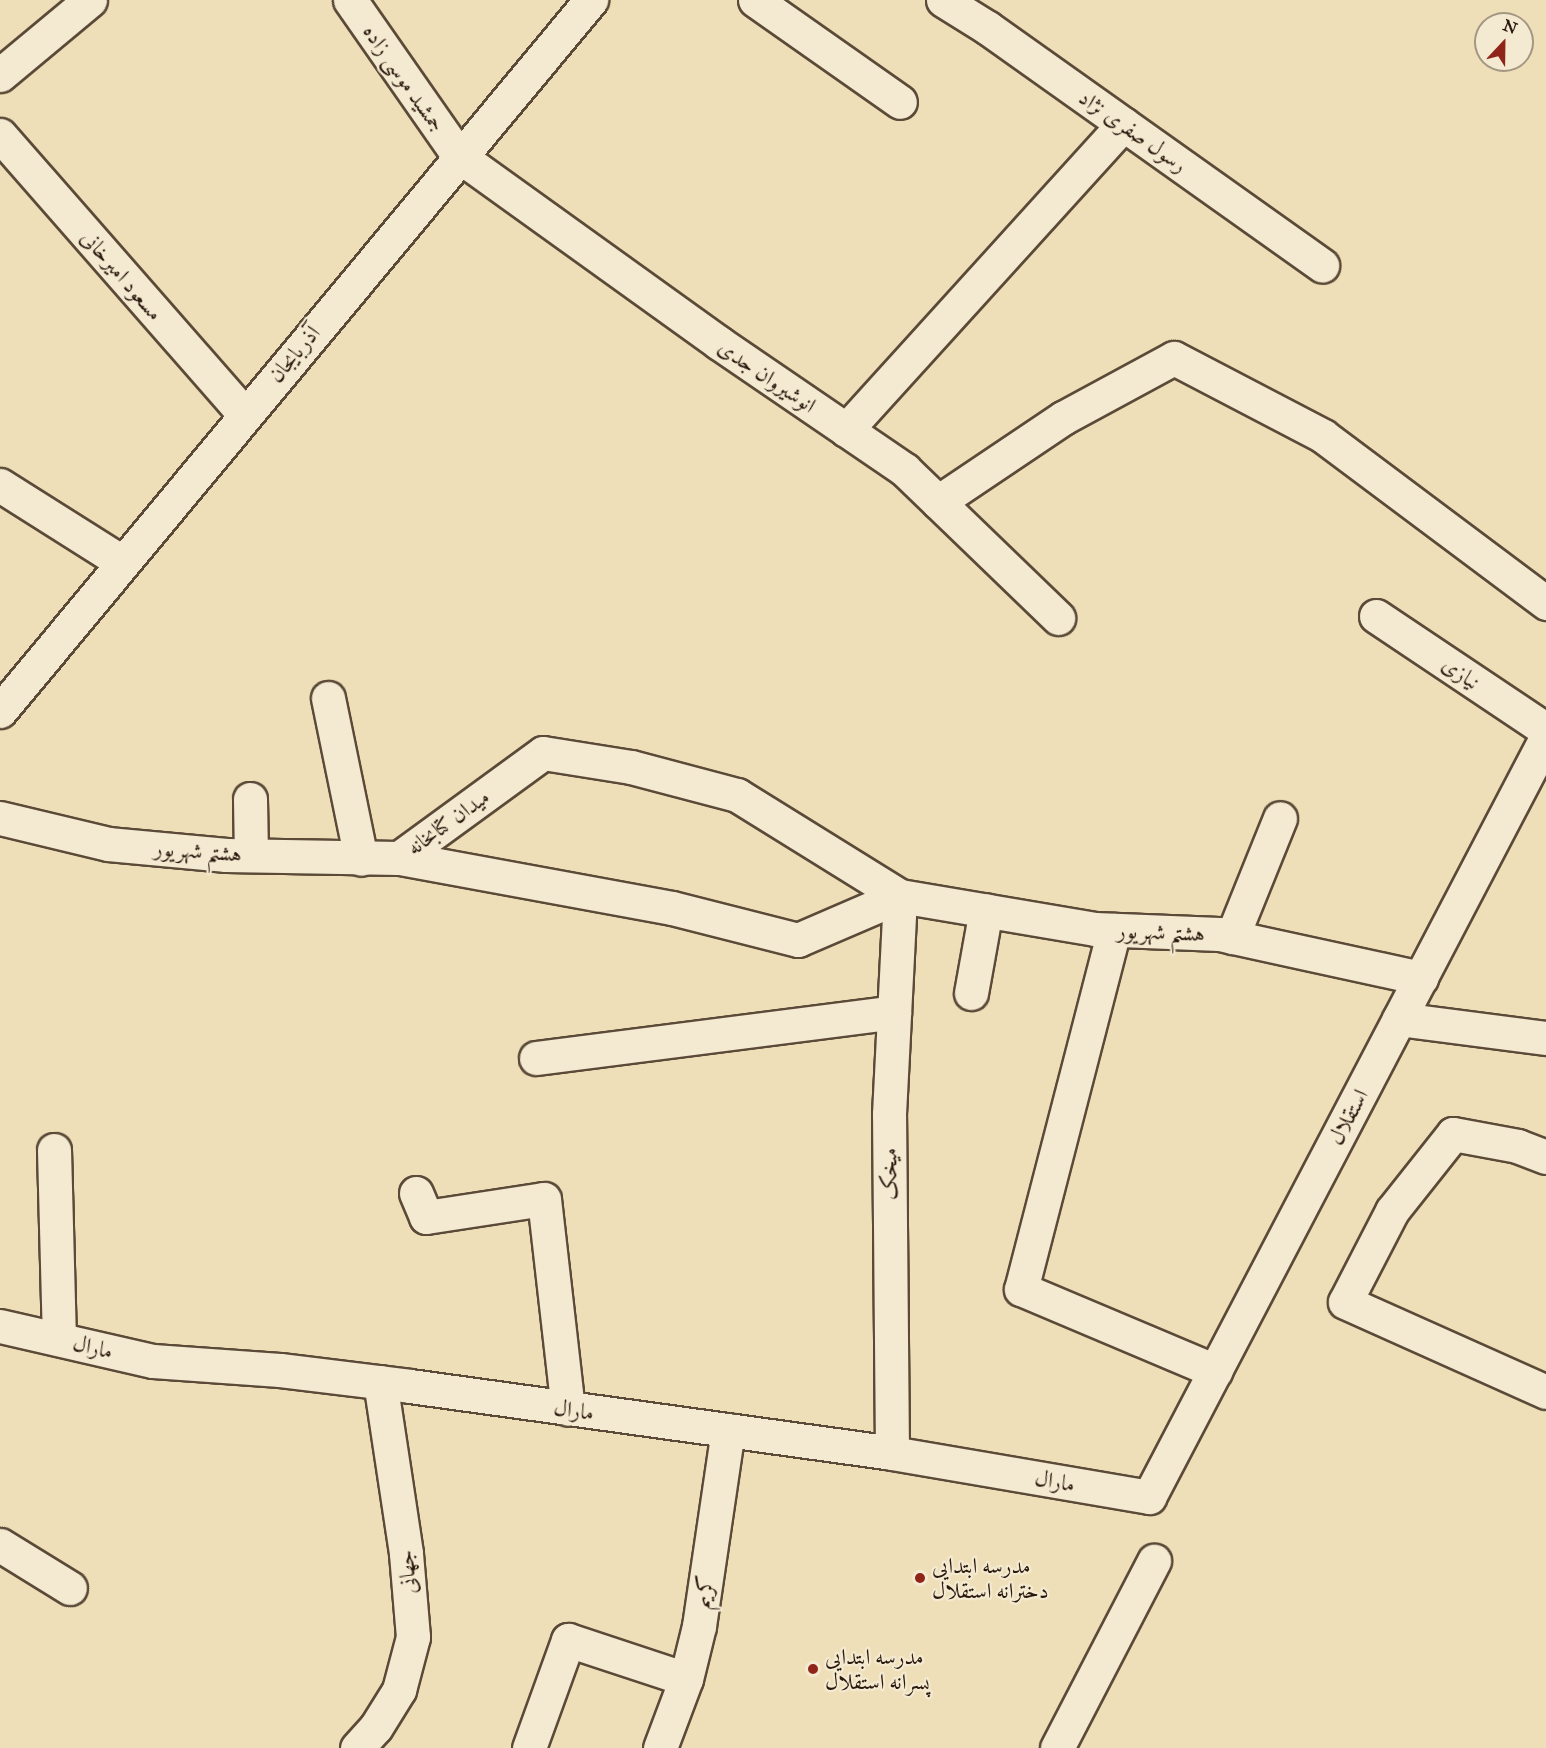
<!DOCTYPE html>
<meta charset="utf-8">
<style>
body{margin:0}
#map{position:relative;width:1546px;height:1748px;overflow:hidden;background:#eedfb8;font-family:"IM FELL Great Primer",Amiri,serif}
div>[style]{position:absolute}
.roads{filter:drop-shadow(2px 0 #5b4a38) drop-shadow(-2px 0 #5b4a38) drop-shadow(0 2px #5b4a38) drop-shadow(0 -2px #5b4a38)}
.street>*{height:33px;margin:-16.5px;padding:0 16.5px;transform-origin:16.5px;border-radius:16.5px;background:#f4ead1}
.secondary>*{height:33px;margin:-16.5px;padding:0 16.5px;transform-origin:16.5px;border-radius:16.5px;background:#f4ead1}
.dots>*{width:16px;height:16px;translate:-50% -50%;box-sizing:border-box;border:3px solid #f4ead1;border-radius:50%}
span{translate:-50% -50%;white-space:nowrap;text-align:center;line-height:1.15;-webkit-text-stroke:4.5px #f4ead1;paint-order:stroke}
.street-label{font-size:22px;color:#2a180d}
.poi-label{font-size:22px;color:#2a180d}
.left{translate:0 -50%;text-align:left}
.north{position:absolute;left:1474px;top:12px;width:60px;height:60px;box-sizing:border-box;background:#f4ead1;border:2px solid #a39683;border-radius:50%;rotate:22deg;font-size:16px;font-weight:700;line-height:24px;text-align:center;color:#2a180d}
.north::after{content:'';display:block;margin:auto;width:21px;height:27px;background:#8f2418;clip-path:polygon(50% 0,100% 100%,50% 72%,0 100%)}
</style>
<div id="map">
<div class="roads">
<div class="street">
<i style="left:350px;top:0;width:190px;rotate:55.1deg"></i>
<i style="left:459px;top:156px;width:320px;rotate:35.7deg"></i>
<i style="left:719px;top:343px;width:225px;rotate:34.3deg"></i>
<i style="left:905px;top:470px;width:213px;rotate:44deg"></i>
<i style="left:755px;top:0;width:177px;rotate:35.1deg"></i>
<i style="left:943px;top:0;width:53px;rotate:31.9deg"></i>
<i style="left:988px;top:28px;width:410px;rotate:35.4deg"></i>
<i style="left:0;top:75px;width:117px;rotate:-39.8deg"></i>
<i style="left:0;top:135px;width:371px;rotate:48.8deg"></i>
<i style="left:846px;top:430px;width:413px;rotate:-47.8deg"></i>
<i style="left:0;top:485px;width:144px;rotate:32.3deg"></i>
<i style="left:938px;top:502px;width:151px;rotate:-33.9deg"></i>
<i style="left:1063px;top:418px;width:126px;rotate:-28.4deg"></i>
<i style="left:1174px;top:358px;width:168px;rotate:27.6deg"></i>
<i style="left:1323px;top:436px;width:279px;rotate:36.8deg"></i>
<i style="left:1376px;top:616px;width:205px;rotate:33.8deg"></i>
<i style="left:328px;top:698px;width:164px;rotate:78.4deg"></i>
<i style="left:250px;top:799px;width:56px;rotate:89deg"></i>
<i style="left:1114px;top:930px;width:371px;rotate:104.5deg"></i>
<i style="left:1021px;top:1289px;width:211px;rotate:22.9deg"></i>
<i style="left:1232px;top:937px;width:128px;rotate:-68deg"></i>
<i style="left:971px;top:993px;width:84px;rotate:-79.8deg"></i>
<i style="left:1399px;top:1019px;width:148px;rotate:7.4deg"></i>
<i style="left:536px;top:1058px;width:361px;rotate:-7.3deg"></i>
<i style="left:54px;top:1150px;width:189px;rotate:88.5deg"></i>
<i style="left:1546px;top:1157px;width:30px;rotate:-159deg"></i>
<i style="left:1518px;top:1146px;width:66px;rotate:-169.5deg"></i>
<i style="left:1453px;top:1134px;width:98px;rotate:128.4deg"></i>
<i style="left:1392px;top:1211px;width:102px;rotate:117.3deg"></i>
<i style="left:1345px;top:1302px;width:220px;rotate:24.1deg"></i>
<i style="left:416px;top:1193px;width:26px;rotate:67deg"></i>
<i style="left:426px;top:1217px;width:119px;rotate:-8.7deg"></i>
<i style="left:544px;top:1199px;width:211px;rotate:83.5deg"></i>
<i style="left:0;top:1326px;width:157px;rotate:12.9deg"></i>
<i style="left:153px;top:1361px;width:127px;rotate:4.1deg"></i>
<i style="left:280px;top:1370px;width:131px;rotate:7deg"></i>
<i style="left:410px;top:1386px;width:487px;rotate:7.9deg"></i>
<i style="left:892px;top:1453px;width:261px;rotate:9.7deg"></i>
<i style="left:892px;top:1453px;width:339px;rotate:-90.5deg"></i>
<i style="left:889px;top:1114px;width:218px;rotate:-87.1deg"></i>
<i style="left:0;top:1545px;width:82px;rotate:31.6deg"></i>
<i style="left:357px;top:1748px;width:28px;rotate:-48deg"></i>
<i style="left:376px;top:1727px;width:44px;rotate:-58.1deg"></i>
<i style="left:399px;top:1690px;width:55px;rotate:-75.2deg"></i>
<i style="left:413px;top:1637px;width:84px;rotate:-94.8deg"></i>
<i style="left:406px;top:1553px;width:173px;rotate:-98.6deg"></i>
<i style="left:529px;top:1748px;width:115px;rotate:-70.1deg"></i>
<i style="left:568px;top:1640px;width:124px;rotate:18.3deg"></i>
<i style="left:660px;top:1748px;width:74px;rotate:-69.4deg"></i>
<i style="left:686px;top:1679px;width:55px;rotate:-76.2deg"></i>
<i style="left:699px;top:1626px;width:198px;rotate:-81.6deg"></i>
<i style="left:1057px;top:1748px;width:211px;rotate:-62.6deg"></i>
</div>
<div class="secondary">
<i style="left:0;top:711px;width:925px;rotate:-50.27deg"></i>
<i style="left:0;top:818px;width:111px;rotate:13.5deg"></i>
<i style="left:108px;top:844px;width:119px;rotate:5.3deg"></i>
<i style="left:226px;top:855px;width:173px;rotate:1deg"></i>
<i style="left:900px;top:896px;width:111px;rotate:156.7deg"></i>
<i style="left:798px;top:940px;width:130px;rotate:-165.7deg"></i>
<i style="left:672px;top:908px;width:278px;rotate:-169.6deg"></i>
<i style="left:399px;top:858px;width:178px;rotate:-36.1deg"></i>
<i style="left:543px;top:753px;width:89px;rotate:9deg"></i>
<i style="left:631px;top:767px;width:110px;rotate:14.8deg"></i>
<i style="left:737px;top:795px;width:192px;rotate:31.8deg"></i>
<i style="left:900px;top:896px;width:198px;rotate:9.6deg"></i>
<i style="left:1095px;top:929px;width:124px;rotate:2.3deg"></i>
<i style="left:1219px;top:934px;width:207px;rotate:12.3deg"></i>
<i style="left:1149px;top:1497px;width:857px;rotate:-62.39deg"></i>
</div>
</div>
<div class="dots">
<i style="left:920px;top:1578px;background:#8f2418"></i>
<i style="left:813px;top:1669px;background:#8f2418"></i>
</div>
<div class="street-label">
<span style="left:404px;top:78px;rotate:55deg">جمشید موسی زاده</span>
<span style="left:1133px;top:131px;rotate:35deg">رسول صفری نژاد</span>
<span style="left:122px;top:275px;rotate:49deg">مسعود امیرخانی</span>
<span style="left:294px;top:354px;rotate:-50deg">آذربایجان</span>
<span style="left:767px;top:376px;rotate:34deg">انوشیروان جدی</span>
<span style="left:1461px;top:673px;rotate:34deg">نیازی</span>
<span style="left:448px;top:822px;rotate:-36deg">میدان کتابخانه</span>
<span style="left:198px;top:851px;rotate:4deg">هشتم شهریور</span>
<span style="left:1161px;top:932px;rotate:2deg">هشتم شهریور</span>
<span style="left:1348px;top:1117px;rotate:-62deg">استقلال</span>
<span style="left:889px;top:1174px;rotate:-90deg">میخک</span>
<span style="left:93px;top:1347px;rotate:13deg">مارال</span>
<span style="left:574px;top:1410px;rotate:8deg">مارال</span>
<span style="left:1055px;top:1481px;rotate:10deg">مارال</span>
<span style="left:407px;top:1572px;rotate:-95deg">جهانی</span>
<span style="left:704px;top:1592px;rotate:-82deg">کریم</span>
</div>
<div class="poi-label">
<span class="left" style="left:932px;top:1578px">مدرسه ابتدایی<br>دخترانه استقلال</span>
<span class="left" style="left:825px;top:1669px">مدرسه ابتدایی<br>پسرانه استقلال</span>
</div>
<div class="north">N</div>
</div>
